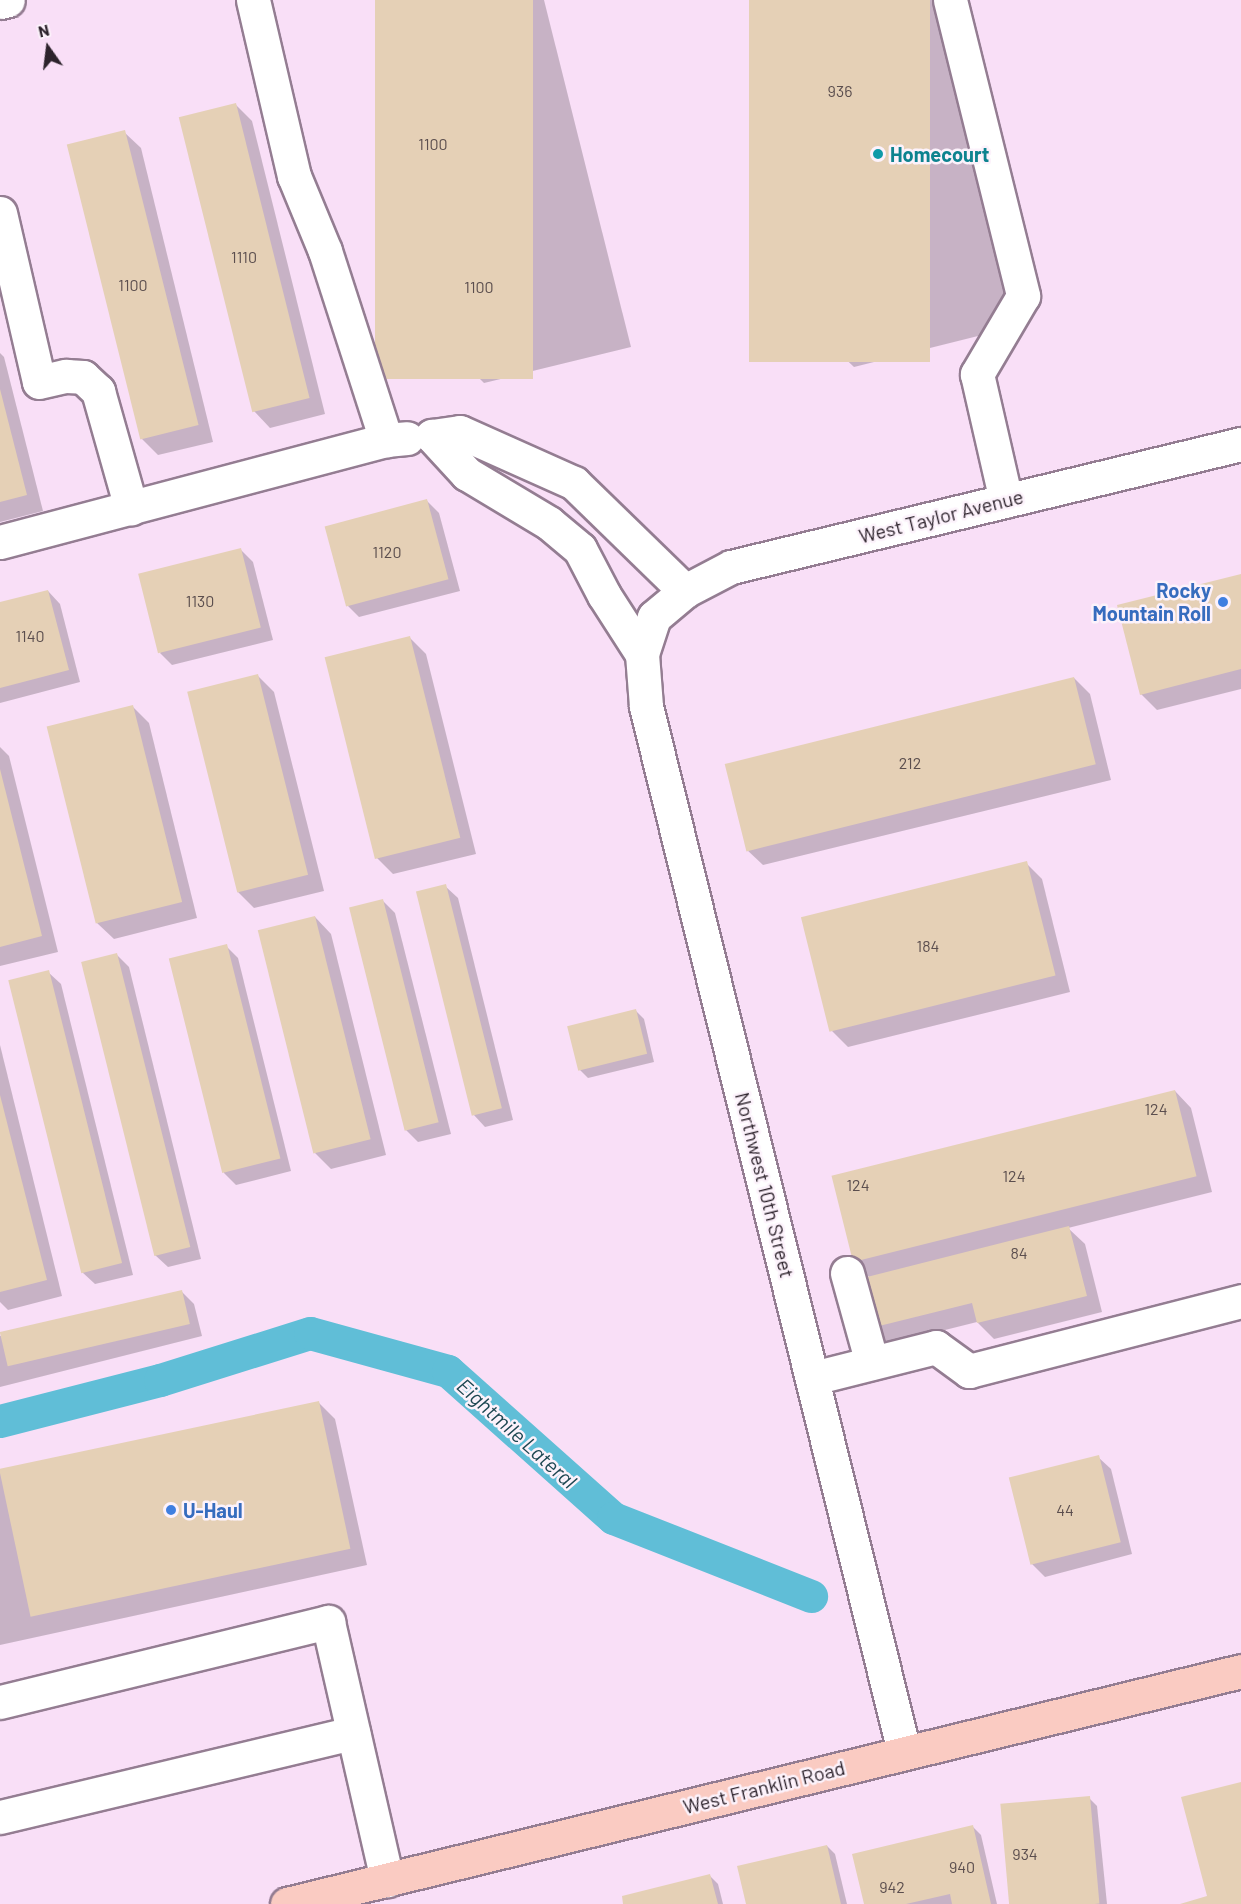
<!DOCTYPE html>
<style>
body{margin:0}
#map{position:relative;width:1241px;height:1904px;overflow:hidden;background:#f9dff7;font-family:Barlow,sans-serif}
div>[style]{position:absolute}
.shadow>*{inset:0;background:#0003}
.canal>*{height:33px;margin:-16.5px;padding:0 16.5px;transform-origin:16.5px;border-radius:16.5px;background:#60bed7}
.building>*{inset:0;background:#e5d0b6;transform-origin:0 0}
.roads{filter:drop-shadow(2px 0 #947d92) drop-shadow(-2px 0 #947d92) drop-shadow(0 2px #947d92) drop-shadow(0 -2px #947d92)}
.minor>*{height:33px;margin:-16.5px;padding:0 16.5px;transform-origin:16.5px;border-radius:16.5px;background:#fff}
.major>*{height:33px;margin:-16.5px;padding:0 16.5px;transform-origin:16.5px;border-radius:16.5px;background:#facbc2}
.dots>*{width:16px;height:16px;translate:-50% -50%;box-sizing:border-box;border:3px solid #fcf2fb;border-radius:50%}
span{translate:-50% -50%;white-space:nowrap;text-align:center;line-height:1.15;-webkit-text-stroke:5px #fcf2fb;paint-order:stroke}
.number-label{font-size:16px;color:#5b4e4e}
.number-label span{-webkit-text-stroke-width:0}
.culture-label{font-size:20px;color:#0d838f;font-weight:700}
.left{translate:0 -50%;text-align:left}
.street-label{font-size:20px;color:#2d232c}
.shop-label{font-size:20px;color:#366cbe;font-weight:700}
.right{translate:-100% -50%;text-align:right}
.water-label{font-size:21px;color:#1d4752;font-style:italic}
.north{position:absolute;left:18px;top:18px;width:60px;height:60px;-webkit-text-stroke:4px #fcf2fb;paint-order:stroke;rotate:346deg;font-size:16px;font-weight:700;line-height:24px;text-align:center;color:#2d232c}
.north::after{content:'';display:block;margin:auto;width:21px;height:27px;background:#2d232c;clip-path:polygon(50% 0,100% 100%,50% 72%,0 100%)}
</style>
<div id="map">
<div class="shadow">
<i style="clip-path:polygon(377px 0,544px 0,631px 347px,484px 383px,468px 367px)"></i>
<i style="clip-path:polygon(750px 0,942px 0,1022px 325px,854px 367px,837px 351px)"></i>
<i style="clip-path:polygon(236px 105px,252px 121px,325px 414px,270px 428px,254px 411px)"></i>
<i style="clip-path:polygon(124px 132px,141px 148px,213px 442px,158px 455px,142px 439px)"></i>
<i style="clip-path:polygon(0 353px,4px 357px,43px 511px,0 522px)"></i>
<i style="clip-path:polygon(427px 501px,439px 513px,460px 591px,359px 617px,347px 605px)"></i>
<i style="clip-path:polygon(240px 549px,253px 562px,273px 640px,172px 665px,160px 653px)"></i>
<i style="clip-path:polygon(1241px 576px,1241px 689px,1157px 710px,1141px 694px)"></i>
<i style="clip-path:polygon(48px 591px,60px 604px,80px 682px,0 703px,0 604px)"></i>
<i style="clip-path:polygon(410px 638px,426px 654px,476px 854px,393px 874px,377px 858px)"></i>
<i style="clip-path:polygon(258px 676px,274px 692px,324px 891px,254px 908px,238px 892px)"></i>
<i style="clip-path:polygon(1074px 678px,1090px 694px,1111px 780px,763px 865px,746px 849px)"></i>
<i style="clip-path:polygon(132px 706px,149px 723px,197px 918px,114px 939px,97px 923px)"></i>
<i style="clip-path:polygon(0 747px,9px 756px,58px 952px,0 966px)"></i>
<i style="clip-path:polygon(1026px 863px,1042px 879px,1070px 992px,848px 1047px,831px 1030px)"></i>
<i style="clip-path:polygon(445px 886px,458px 898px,513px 1120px,485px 1127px,473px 1114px)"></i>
<i style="clip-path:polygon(383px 901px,395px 913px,451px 1134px,418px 1142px,406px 1130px)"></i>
<i style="clip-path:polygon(315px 917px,331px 934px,386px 1155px,331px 1169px,315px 1153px)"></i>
<i style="clip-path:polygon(226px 946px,238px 958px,291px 1171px,236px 1185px,224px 1173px,171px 959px)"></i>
<i style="clip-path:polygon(117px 955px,129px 967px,201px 1259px,168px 1267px,155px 1255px)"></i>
<i style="clip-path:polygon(48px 972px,61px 984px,133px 1275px,95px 1284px,82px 1272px)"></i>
<i style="clip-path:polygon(636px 1011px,644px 1019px,654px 1062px,588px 1078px,580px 1070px)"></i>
<i style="clip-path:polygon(0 1045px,62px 1296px,8px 1310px,0 1302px)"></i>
<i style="clip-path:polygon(1175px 1091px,1191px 1108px,1212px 1192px,1068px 1228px,1085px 1244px,1102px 1312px,994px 1339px,977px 1322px,885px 1345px,869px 1329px,870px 1278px,853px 1260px)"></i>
<i style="clip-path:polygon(181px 1291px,194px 1304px,202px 1336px,0 1387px,0 1336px)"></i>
<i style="clip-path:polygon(319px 1403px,335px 1419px,367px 1565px,0 1645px,0 1473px)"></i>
<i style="clip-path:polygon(1098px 1457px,1111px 1469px,1132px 1554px,1045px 1577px,1032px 1564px)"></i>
<i style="clip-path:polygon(1089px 1798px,1097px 1806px,1107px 1904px,1010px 1904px)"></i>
<i style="clip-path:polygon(973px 1827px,981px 1835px,997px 1904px,866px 1904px)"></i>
<i style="clip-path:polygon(827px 1846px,835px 1854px,847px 1904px,748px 1904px)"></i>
<i style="clip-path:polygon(710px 1876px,718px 1884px,723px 1904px,625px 1904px)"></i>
</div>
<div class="canal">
<i style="left:0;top:1421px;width:165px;rotate:-14.4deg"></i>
<i style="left:160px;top:1380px;width:157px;rotate:-17.4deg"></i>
<i style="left:310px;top:1333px;width:143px;rotate:15.4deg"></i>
<i style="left:448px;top:1371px;width:221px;rotate:41.7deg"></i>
<i style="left:613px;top:1518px;width:213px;rotate:21.5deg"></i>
</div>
<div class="building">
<i style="left:375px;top:0;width:158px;height:379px"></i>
<i style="left:749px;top:0;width:181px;height:362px"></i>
<i style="left:236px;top:103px;width:304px;height:59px;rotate:76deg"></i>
<i style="left:125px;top:130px;width:304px;height:60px;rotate:76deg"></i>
<i style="clip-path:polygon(0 389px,27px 495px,0 502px)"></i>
<i style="left:427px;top:499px;width:83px;height:106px;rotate:75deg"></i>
<i style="left:241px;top:548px;width:82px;height:106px;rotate:76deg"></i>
<i style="clip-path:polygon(1241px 574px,1241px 669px,1140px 695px,1117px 605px)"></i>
<i style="clip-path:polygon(48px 590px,69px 670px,0 688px,0 602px)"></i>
<i style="left:410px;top:636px;width:208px;height:88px;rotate:76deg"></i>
<i style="left:258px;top:674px;width:207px;height:73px;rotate:76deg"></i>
<i style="left:1074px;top:677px;width:90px;height:360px;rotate:76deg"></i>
<i style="left:133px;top:705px;width:203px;height:89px;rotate:76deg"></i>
<i style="clip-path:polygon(0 769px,42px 936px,0 947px)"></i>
<i style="left:1027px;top:861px;width:118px;height:233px;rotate:76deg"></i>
<i style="left:446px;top:884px;width:231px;height:31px;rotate:76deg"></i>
<i style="left:383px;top:899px;width:230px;height:35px;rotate:76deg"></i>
<i style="left:315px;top:916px;width:230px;height:59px;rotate:76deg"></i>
<i style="left:227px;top:944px;width:221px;height:60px;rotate:76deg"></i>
<i style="left:117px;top:953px;width:303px;height:37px;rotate:76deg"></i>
<i style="left:49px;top:970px;width:302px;height:42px;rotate:76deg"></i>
<i style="left:636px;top:1009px;width:46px;height:71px;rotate:76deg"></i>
<i style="left:1175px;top:1090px;width:89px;height:354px;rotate:76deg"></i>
<i style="clip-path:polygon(0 1095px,47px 1280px,0 1292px)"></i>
<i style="clip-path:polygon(1069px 1226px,1087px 1296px,977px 1323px,972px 1303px,867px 1329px,855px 1280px)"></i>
<i style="left:182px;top:1290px;width:35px;height:187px;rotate:77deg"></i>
<i style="left:319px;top:1401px;width:151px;height:327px;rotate:78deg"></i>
<i style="left:1099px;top:1455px;width:90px;height:93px;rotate:76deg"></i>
<i style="clip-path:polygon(1241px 1782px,1241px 1904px,1180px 1904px,1207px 1896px,1181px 1797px)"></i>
<i style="left:1090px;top:1796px;width:108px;height:90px;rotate:85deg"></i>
<i style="clip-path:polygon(973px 1825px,991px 1904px,952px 1904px,950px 1894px,906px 1904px,864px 1904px,852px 1854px)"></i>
<i style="clip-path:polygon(827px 1845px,841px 1904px,746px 1904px,737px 1866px)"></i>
<i style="clip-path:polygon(710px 1874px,718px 1904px,623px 1904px,622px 1896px)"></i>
</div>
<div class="roads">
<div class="minor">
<i style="left:253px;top:0;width:181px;rotate:76.9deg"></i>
<i style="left:294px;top:176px;width:81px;rotate:67.5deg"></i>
<i style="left:325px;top:251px;width:199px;rotate:72.1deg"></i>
<i style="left:950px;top:0;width:305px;rotate:76.1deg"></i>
<i style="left:1023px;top:296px;width:91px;rotate:120.5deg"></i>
<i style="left:977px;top:374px;width:130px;rotate:77.1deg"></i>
<i style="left:0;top:2px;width:8px;rotate:-14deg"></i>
<i style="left:0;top:213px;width:173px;rotate:77deg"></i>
<i style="left:39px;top:382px;width:28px;rotate:-13deg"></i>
<i style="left:66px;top:376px;width:17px;rotate:3deg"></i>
<i style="left:83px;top:377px;width:21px;rotate:43deg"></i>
<i style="left:98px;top:391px;width:122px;rotate:74.2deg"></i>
<i style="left:0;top:542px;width:399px;rotate:-14.8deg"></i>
<i style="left:386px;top:440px;width:21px;rotate:-5deg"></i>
<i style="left:642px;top:654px;width:70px;rotate:-122.8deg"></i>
<i style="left:604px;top:595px;width:52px;rotate:-117.6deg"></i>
<i style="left:580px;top:549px;width:40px;rotate:-140deg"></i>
<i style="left:549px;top:523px;width:96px;rotate:-149.1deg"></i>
<i style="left:467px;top:474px;width:52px;rotate:-132.6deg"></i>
<i style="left:432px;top:436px;width:28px;rotate:-8deg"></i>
<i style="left:460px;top:432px;width:125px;rotate:24.1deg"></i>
<i style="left:574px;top:483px;width:155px;rotate:44.2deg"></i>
<i style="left:847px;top:1273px;width:93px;rotate:74.5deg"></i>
<i style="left:813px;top:1378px;width:127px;rotate:-14.1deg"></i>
<i style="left:936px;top:1347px;width:41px;rotate:36deg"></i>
<i style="left:969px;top:1371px;width:281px;rotate:-14.4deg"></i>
<i style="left:0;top:1702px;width:338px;rotate:-13.7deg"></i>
<i style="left:328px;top:1622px;width:265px;rotate:77.1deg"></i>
<i style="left:904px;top:1752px;width:1077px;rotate:-103.86deg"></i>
<i style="left:646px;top:706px;width:52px;rotate:-94.4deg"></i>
<i style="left:642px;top:654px;width:39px;rotate:-72deg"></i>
<i style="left:654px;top:617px;width:40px;rotate:-40deg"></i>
<i style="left:685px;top:591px;width:52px;rotate:-27.6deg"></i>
<i style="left:731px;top:567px;width:525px;rotate:-13.56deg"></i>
<i style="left:0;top:1817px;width:363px;rotate:-13.4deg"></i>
</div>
<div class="major">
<i style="left:287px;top:1904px;width:982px;rotate:-13.72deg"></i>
</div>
</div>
<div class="dots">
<i style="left:878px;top:154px;background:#0f9aa8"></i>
<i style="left:1223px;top:602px;background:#3f7fe0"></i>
<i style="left:171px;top:1510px;background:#3f7fe0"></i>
</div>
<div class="number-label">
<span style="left:840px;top:91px">936</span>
<span style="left:433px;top:144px">1100</span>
<span style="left:244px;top:257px">1110</span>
<span style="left:133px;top:285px">1100</span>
<span style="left:479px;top:287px">1100</span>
<span style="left:387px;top:552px">1120</span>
<span style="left:200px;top:601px">1130</span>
<span style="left:30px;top:636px">1140</span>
<span style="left:910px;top:763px">212</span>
<span style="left:928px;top:946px">184</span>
<span style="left:1156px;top:1109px">124</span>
<span style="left:1014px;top:1176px">124</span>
<span style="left:858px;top:1185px">124</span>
<span style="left:1019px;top:1253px">84</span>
<span style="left:1065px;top:1510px">44</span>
<span style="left:1025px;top:1854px">934</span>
<span style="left:962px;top:1867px">940</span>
<span style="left:892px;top:1887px">942</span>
</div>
<div class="culture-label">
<span class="left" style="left:890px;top:154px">Homecourt</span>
</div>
<div class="street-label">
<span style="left:941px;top:516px;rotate:-14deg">West Taylor Avenue</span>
<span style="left:765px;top:1185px;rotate:76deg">Northwest 10th Street</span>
<span style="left:764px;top:1787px;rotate:-14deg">West Franklin Road</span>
</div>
<div class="shop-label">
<span class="right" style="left:1211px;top:602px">Rocky<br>Mountain Roll</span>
<span class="left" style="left:183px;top:1510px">U-Haul</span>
</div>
<div class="water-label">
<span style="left:517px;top:1433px;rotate:42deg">Eightmile Lateral</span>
</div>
<div class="north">N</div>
</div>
